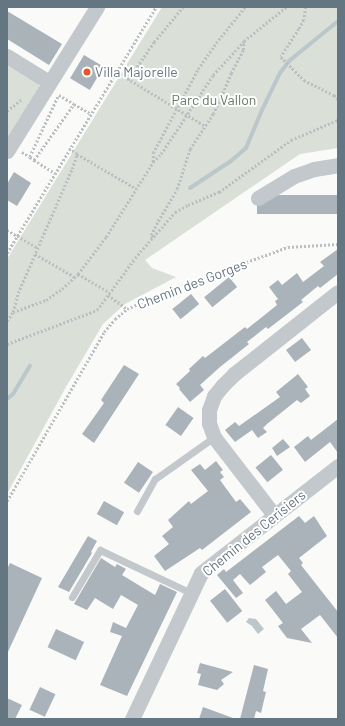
<!DOCTYPE html>
<style>
body{margin:0}
#map{position:relative;width:345px;height:726px;overflow:hidden;background:#fafaf8;font-family:Barlow,sans-serif}
div>[style]{position:absolute}
.green>*{inset:0;background:#dadfd7}
.water>*{inset:0;background:#bbc7cb}
.stream>*{height:4px;margin:-2px;padding:0 2px;transform-origin:2px;border-radius:2px;background:#bbc7cb}
.building>*{inset:0;background:#aab3b9;transform-origin:0 0}
.path>*{height:2.5px;margin-top:-1.25px;transform-origin:0;background:repeating-linear-gradient(90deg,#bbbfc2 0 2px,transparent 0 4px)}
.service>*{height:7px;margin:-3.5px;padding:0 3.5px;transform-origin:3.5px;border-radius:3.5px;background:#c3c8cc}
.minor>*{height:15px;margin:-7.5px;padding:0 7.5px;transform-origin:7.5px;border-radius:7.5px;background:#c3c8cc}
.dots>*{width:11px;height:11px;translate:-50% -50%;box-sizing:border-box;border:2px solid #fff;border-radius:50%}
span{translate:-50% -50%;white-space:nowrap;text-align:center;line-height:1.15;-webkit-text-stroke:4px #fff;paint-order:stroke}
.poi-label{font-size:14px;color:#657683}
.left{translate:0 -50%;text-align:left}
.park-label{font-size:14px;color:#687a64}
.street-label{font-size:14px;color:#657683}
.frame{position:absolute;inset:0;border:8px solid #657683;pointer-events:none}
</style>
<div id="map">
<div class="green">
<i style="clip-path:polygon(162px 7px,338px 7px,338px 148px,300px 154px,145px 260px,152px 268px,176px 277px,125px 304px,103px 324px,66px 387px,7px 494px,7px 259px)"></i>
<i style="clip-path:polygon(7px 62px,39px 84px,39px 88px,7px 143px)"></i>
</div>
<div class="water">
<i style="clip-path:polygon(249px 618px,256px 619px,264px 629px,258px 634px,252px 626px,246px 622px)"></i>
</div>
<div class="stream">
<i style="left:190px;top:188px;width:49px;rotate:-33.4deg"></i>
<i style="left:231px;top:161px;width:20px;rotate:-41deg"></i>
<i style="left:246px;top:148px;width:41px;rotate:-67.2deg"></i>
<i style="left:262px;top:110px;width:41px;rotate:-64.1deg"></i>
<i style="left:280px;top:73px;width:15px;rotate:-53deg"></i>
<i style="left:289px;top:61px;width:63px;rotate:-39.2deg"></i>
<i style="left:7px;top:399px;width:8px;rotate:-40deg"></i>
<i style="left:13px;top:394px;width:33px;rotate:-59deg"></i>
</div>
<div class="building">
<i style="clip-path:polygon(7px 11px,62px 44px,49px 65px,7px 39px)"></i>
<i style="left:84px;top:55px;width:23px;height:27px;rotate:31deg"></i>
<i style="clip-path:polygon(14px 172px,31px 183px,17px 206px,7px 200px,7px 184px)"></i>
<i style="left:338px;top:195px;width:19px;height:81px;rotate:90deg"></i>
<i style="clip-path:polygon(338px 249px,338px 274px,320px 288px,318px 286px,301px 300px,303px 302px,268px 329px,266px 327px,247px 342px,249px 344px,220px 367px,200px 385px,204px 390px,190px 402px,179px 389px,180px 388px,176px 384px,190px 371px,189px 369px,203px 356px,205px 358px,245px 327px,247px 329px,277px 305px,275px 301px,278px 299px,269px 287px,278px 280px,282px 285px,297px 273px,303px 282px,324px 266px,320px 262px)"></i>
<i style="left:229px;top:277px;width:13px;height:32px;rotate:51deg"></i>
<i style="left:191px;top:294px;width:13px;height:24px;rotate:51deg"></i>
<i style="left:302px;top:338px;width:15px;height:20px;rotate:53deg"></i>
<i style="clip-path:polygon(124px 365px,139px 374px,94px 443px,82px 434px,104px 403px,101px 400px)"></i>
<i style="clip-path:polygon(298px 374px,308px 387px,305px 389px,310px 396px,301px 403px,297px 400px,267px 424px,263px 428px,267px 432px,258px 438px,252px 430px,235px 442px,225px 430px,235px 422px,239px 426px,280px 397px,276px 392px)"></i>
<i style="left:178px;top:407px;width:19px;height:22px;rotate:35deg"></i>
<i style="clip-path:polygon(338px 419px,338px 453px,330px 442px,305px 462px,294px 447px,308px 436px,311px 440px)"></i>
<i style="clip-path:polygon(283px 439px,290px 447px,277px 456px,272px 448px)"></i>
<i style="left:271px;top:455px;width:19px;height:20px;rotate:51deg"></i>
<i style="clip-path:polygon(216px 461px,223px 470px,220px 472px,224px 477px,220px 480px,236px 502px,240px 499px,251px 512px,202px 550px,200px 548px,165px 571px,154px 556px,169px 544px,162px 536px,173px 527px,168px 520px,189px 501px,191px 504px,208px 491px,191px 470px,200px 464px,205px 470px)"></i>
<i style="left:138px;top:462px;width:18px;height:25px;rotate:34deg"></i>
<i style="left:104px;top:501px;width:23px;height:15px;rotate:29deg"></i>
<i style="clip-path:polygon(299px 516px,305px 523px,314px 516px,327px 536px,299px 558px,303px 563px,301px 565px,338px 612px,338px 638px,320px 615px,301px 629px,312px 643px,287px 638px,278px 626px,283px 623px,265px 600px,276px 591px,286px 604px,302px 592px,288px 574px,291px 571px,278px 555px,262px 567px,266px 572px,250px 585px,240px 574px,233px 580px,243px 593px,236px 598px,217px 575px,224px 569px,226px 572px)"></i>
<i style="clip-path:polygon(88px 536px,97px 541px,91px 552px,92px 553px,69px 592px,58px 587px)"></i>
<i style="clip-path:polygon(101px 558px,115px 567px,117px 564px,126px 569px,122px 575px,155px 595px,160px 584px,177px 592px,127px 696px,100px 685px,122px 636px,110px 632px,113px 622px,126px 628px,138px 605px,121px 595px,113px 609px,95px 598px,87px 610px,74px 604px)"></i>
<i style="clip-path:polygon(10px 563px,42px 578px,7px 654px,7px 569px)"></i>
<i style="left:225px;top:589px;width:28px;height:19px;rotate:52deg"></i>
<i style="left:56px;top:629px;width:31px;height:20px;rotate:25deg"></i>
<i style="clip-path:polygon(200px 663px,233px 672px,221px 680px,224px 684px,217px 690px,198px 685px,201px 674px,197px 673px)"></i>
<i style="clip-path:polygon(254px 665px,268px 669px,263px 691px,266px 692px,261px 713px,256px 711px,254px 719px,240px 719px)"></i>
<i style="left:40px;top:687px;width:17px;height:25px;rotate:25deg"></i>
<i style="clip-path:polygon(7px 698px,22px 705px,15px 719px,7px 719px)"></i>
<i style="clip-path:polygon(203px 707px,233px 718px,233px 719px,199px 719px)"></i>
</div>
<div class="path">
<i style="left:306px;top:7px;width:13px;rotate:99deg"></i>
<i style="left:304px;top:20px;width:10px;rotate:119deg"></i>
<i style="left:299px;top:29px;width:33px;rotate:123deg"></i>
<i style="left:281px;top:57px;width:33px;rotate:45deg"></i>
<i style="left:304px;top:80px;width:34px;rotate:27deg"></i>
<i style="left:334px;top:95px;width:6px;rotate:45deg"></i>
<i style="left:117px;top:72px;width:103px;rotate:31.5deg"></i>
<i style="left:128px;top:80px;width:46px;rotate:-55.6deg"></i>
<i style="left:154px;top:42px;width:45px;rotate:-50.4deg"></i>
<i style="left:59px;top:95px;width:17px;rotate:31deg"></i>
<i style="left:58px;top:97px;width:66px;rotate:115deg"></i>
<i style="left:30px;top:157px;width:5px;rotate:37deg"></i>
<i style="left:34px;top:160px;width:69px;rotate:-54.5deg"></i>
<i style="left:74px;top:104px;width:20px;rotate:30deg"></i>
<i style="left:7px;top:111px;width:19px;rotate:-39deg"></i>
<i style="left:22px;top:152px;width:9px;rotate:32deg"></i>
<i style="left:77px;top:154px;width:69px;rotate:30.3deg"></i>
<i style="left:34px;top:160px;width:25px;rotate:32deg"></i>
<i style="left:153px;top:162px;width:9px;rotate:-90deg"></i>
<i style="left:153px;top:153px;width:95px;rotate:-61.8deg"></i>
<i style="left:198px;top:69px;width:32px;rotate:-55deg"></i>
<i style="left:216px;top:43px;width:46px;rotate:-51.1deg"></i>
<i style="left:7px;top:230px;width:36px;rotate:30deg"></i>
<i style="left:152px;top:238px;width:3px;rotate:-108deg"></i>
<i style="left:151px;top:235px;width:16px;rotate:-63deg"></i>
<i style="left:158px;top:221px;width:37px;rotate:-59deg"></i>
<i style="left:177px;top:189px;width:42px;rotate:-72deg"></i>
<i style="left:190px;top:149px;width:42px;rotate:-56.7deg"></i>
<i style="left:213px;top:114px;width:19px;rotate:-65deg"></i>
<i style="left:221px;top:97px;width:26px;rotate:-67deg"></i>
<i style="left:231px;top:73px;width:26px;rotate:-62deg"></i>
<i style="left:243px;top:50px;width:8px;rotate:-83deg"></i>
<i style="left:7px;top:253px;width:288px;rotate:-58.8deg"></i>
<i style="left:35px;top:254px;width:46px;rotate:29.9deg"></i>
<i style="left:78px;top:274px;width:36px;rotate:30deg"></i>
<i style="left:108px;top:295px;width:24px;rotate:36deg"></i>
<i style="left:13px;top:312px;width:20px;rotate:-75deg"></i>
<i style="left:18px;top:293px;width:135px;rotate:-66.5deg"></i>
<i style="left:72px;top:169px;width:16px;rotate:-72deg"></i>
<i style="left:77px;top:154px;width:9px;rotate:-148deg"></i>
<i style="left:7px;top:321px;width:11px;rotate:-56deg"></i>
<i style="left:13px;top:312px;width:35px;rotate:-20deg"></i>
<i style="left:46px;top:300px;width:19px;rotate:-35deg"></i>
<i style="left:62px;top:289px;width:22px;rotate:-43deg"></i>
<i style="left:78px;top:274px;width:46px;rotate:-52.9deg"></i>
<i style="left:106px;top:237px;width:89px;rotate:-57.9deg"></i>
<i style="left:153px;top:162px;width:11px;rotate:-45deg"></i>
<i style="left:161px;top:154px;width:95px;rotate:-56.6deg"></i>
<i style="left:213px;top:75px;width:46px;rotate:-47.6deg"></i>
<i style="left:244px;top:41px;width:54px;rotate:-39deg"></i>
<i style="left:7px;top:344px;width:96px;rotate:-20.7deg"></i>
<i style="left:97px;top:310px;width:64px;rotate:-53.8deg"></i>
<i style="left:135px;top:258px;width:61px;rotate:-49deg"></i>
<i style="left:175px;top:212px;width:15px;rotate:-28deg"></i>
<i style="left:188px;top:205px;width:34px;rotate:-23deg"></i>
<i style="left:219px;top:192px;width:89px;rotate:-35.8deg"></i>
<i style="left:291px;top:140px;width:51px;rotate:-23.1deg"></i>
<i style="left:7px;top:501px;width:195px;rotate:-60.1deg"></i>
<i style="left:104px;top:332px;width:17px;rotate:-50deg"></i>
<i style="left:115px;top:319px;width:16px;rotate:-40deg"></i>
<i style="left:127px;top:309px;width:36px;rotate:-24deg"></i>
<i style="left:160px;top:294px;width:136px;rotate:-20.2deg"></i>
<i style="left:288px;top:247px;width:50px;rotate:-3.4deg"></i>
</div>
<div class="service">
<i style="left:137px;top:511px;width:37px;rotate:-61deg"></i>
<i style="left:155px;top:479px;width:72px;rotate:-35.4deg"></i>
<i style="left:72px;top:597px;width:55px;rotate:-59.2deg"></i>
<i style="left:100px;top:550px;width:101px;rotate:25.3deg"></i>
</div>
<div class="minor">
<i style="left:7px;top:56px;width:49px;rotate:31.8deg"></i>
<i style="left:7px;top:151px;width:170px;rotate:-58deg"></i>
<i style="left:258px;top:198px;width:42px;rotate:-31.4deg"></i>
<i style="left:294px;top:176px;width:21px;rotate:-19deg"></i>
<i style="left:314px;top:169px;width:24px;rotate:-9deg"></i>
<i style="left:274px;top:515px;width:98px;rotate:-127.6deg"></i>
<i style="left:214px;top:437px;width:15px;rotate:-110deg"></i>
<i style="left:209px;top:423px;width:13px;rotate:-90deg"></i>
<i style="left:209px;top:410px;width:15px;rotate:-70deg"></i>
<i style="left:214px;top:396px;width:14px;rotate:-51deg"></i>
<i style="left:223px;top:385px;width:16px;rotate:-45deg"></i>
<i style="left:234px;top:374px;width:132px;rotate:-38.3deg"></i>
<i style="left:132px;top:719px;width:161px;rotate:-64.7deg"></i>
<i style="left:201px;top:573px;width:174px;rotate:-38deg"></i>
</div>
<div class="dots">
<i style="left:87px;top:72px;background:#e4572e"></i>
</div>
<div class="poi-label">
<span class="left" style="left:95px;top:72px">Villa Majorelle</span>
</div>
<div class="park-label">
<span style="left:214px;top:100px">Parc du Vallon</span>
</div>
<div class="street-label">
<span style="left:192px;top:284px;rotate:-21deg">Chemin des Gorges</span>
<span style="left:254px;top:533px;rotate:-39deg">Chemin des Cerisiers</span>
</div>
<div class="frame"></div>
</div>
